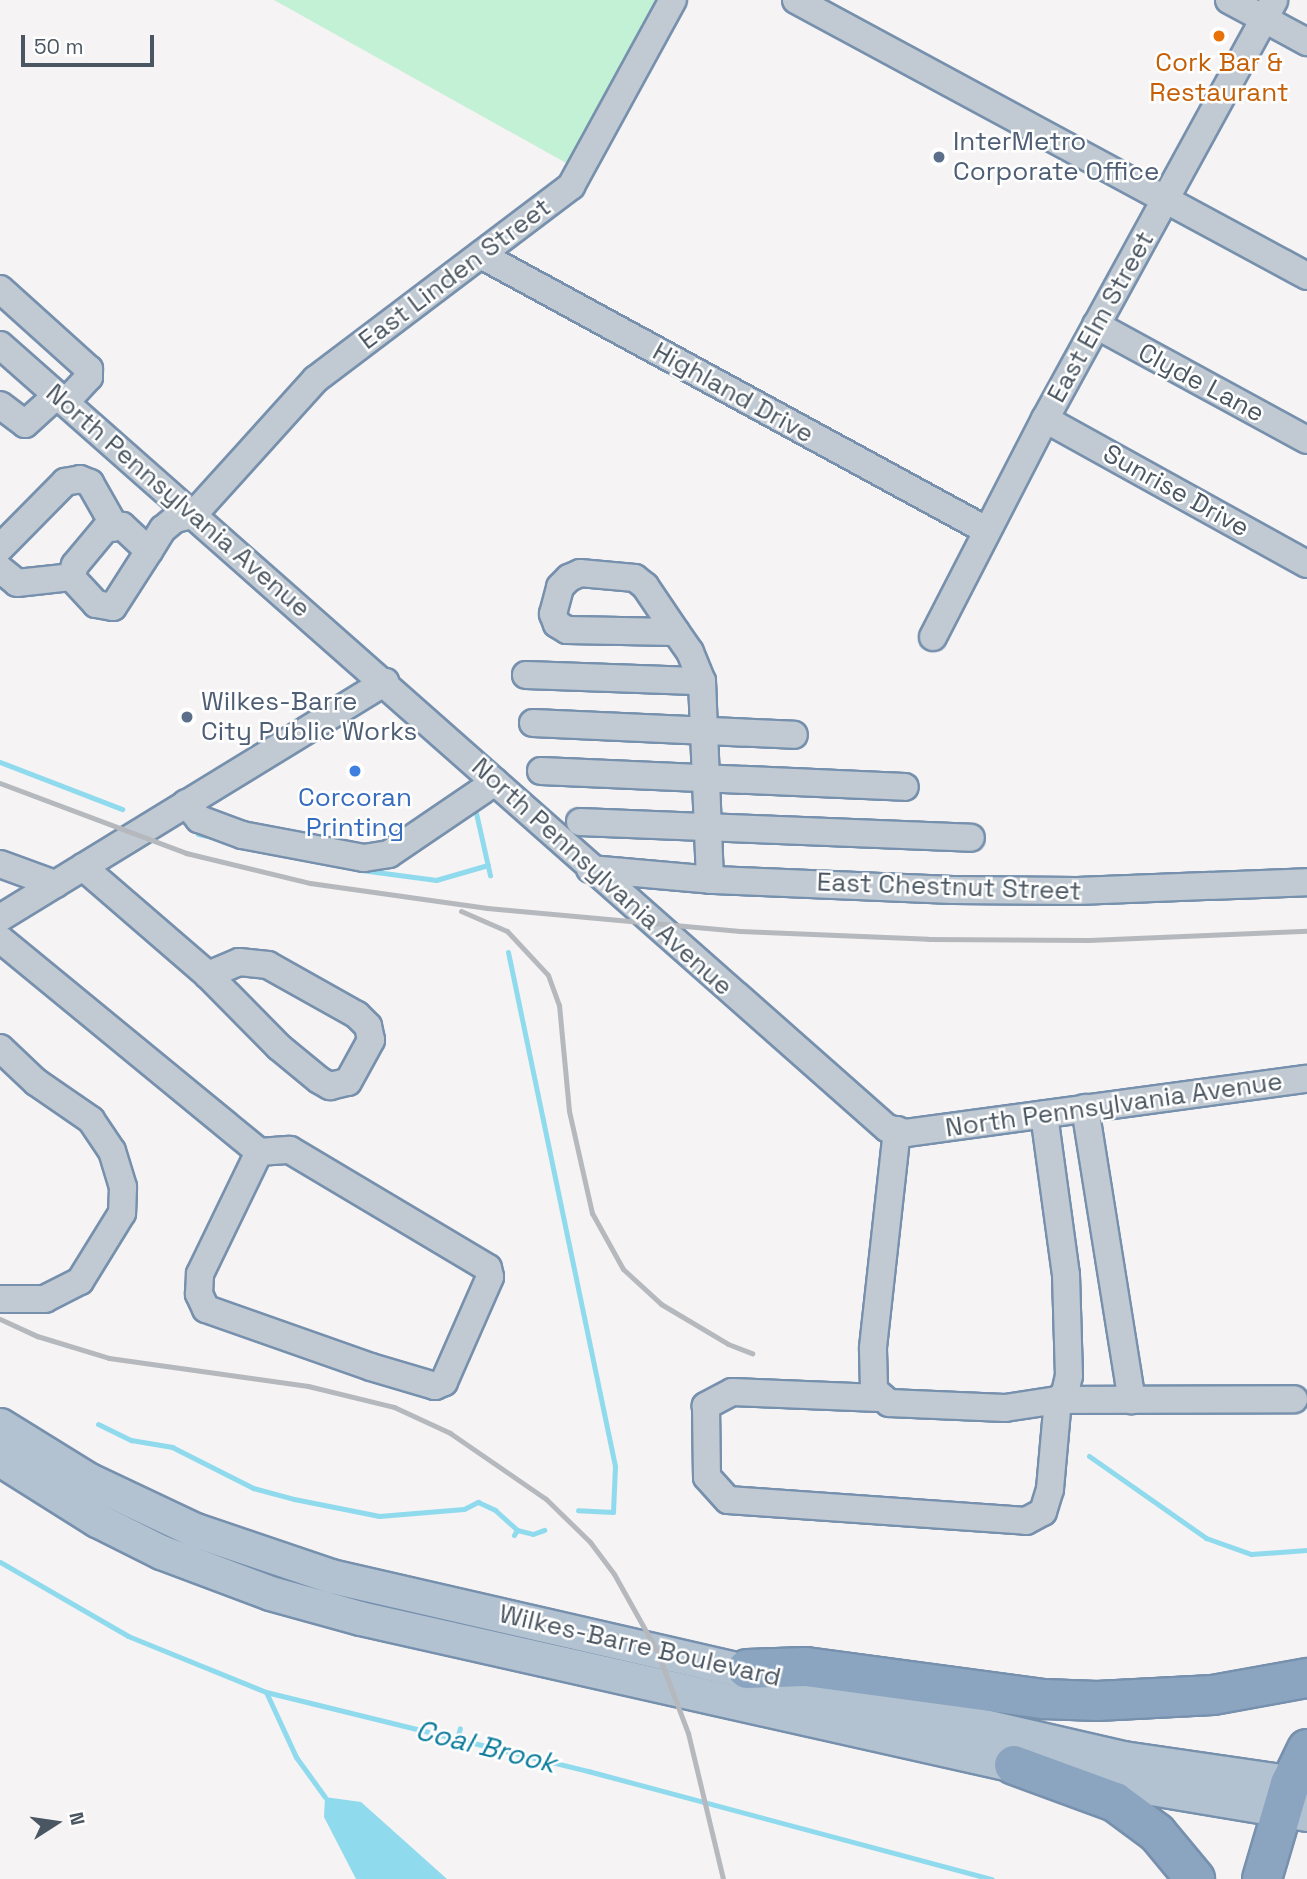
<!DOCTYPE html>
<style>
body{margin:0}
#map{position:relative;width:1307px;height:1879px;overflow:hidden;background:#f5f3f3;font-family:"Space Grotesk",sans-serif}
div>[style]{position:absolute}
.green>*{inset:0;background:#c3f1d5}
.water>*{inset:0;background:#90daee}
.stream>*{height:5px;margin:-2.5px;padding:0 2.5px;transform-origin:2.5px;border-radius:2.5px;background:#90daee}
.roads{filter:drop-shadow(2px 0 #7690ad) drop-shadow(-2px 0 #7690ad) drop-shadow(0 2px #7690ad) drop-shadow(0 -2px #7690ad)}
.minor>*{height:26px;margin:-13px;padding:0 13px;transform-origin:13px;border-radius:13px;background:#c1cad2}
.major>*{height:33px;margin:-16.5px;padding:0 16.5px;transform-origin:16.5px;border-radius:16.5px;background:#b3c2d1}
.highway>*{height:38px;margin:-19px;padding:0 19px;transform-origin:19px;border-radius:19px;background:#8ba5c1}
.rail>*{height:5px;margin:-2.5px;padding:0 2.5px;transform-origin:2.5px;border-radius:2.5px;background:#b5b8bd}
.dots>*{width:19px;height:19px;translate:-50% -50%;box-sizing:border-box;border:4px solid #fff;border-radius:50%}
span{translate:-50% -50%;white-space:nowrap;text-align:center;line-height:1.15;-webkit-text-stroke:5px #fff;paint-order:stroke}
.food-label{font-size:26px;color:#c56008}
.service-label{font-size:26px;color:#4e5e75}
.left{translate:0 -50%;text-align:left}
.street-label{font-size:26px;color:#4a5661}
.shop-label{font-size:26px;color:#366cbe}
.water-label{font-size:28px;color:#0c7c9b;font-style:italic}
.north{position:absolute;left:21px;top:1788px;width:70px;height:70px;-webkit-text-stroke:5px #fff;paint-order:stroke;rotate:78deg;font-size:19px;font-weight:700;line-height:28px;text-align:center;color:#4a5661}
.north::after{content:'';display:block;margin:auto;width:24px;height:32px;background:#4a5661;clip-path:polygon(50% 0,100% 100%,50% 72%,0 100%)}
.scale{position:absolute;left:21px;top:35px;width:133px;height:32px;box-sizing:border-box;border:4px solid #4a5661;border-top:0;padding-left:9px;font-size:21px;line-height:24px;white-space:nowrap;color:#4a5661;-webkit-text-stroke:5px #fff;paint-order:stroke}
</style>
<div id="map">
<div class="green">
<i style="clip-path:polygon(274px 0,658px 0,568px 164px)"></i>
</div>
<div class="water">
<i style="clip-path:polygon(325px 1797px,361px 1802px,447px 1879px,356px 1879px,324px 1817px)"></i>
</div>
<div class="stream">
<i style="left:0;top:762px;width:131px;rotate:21.1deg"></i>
<i style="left:476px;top:813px;width:64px;rotate:77.3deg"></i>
<i style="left:198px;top:834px;width:14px;rotate:12deg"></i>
<i style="left:361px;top:870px;width:76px;rotate:7.6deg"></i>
<i style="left:436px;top:880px;width:54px;rotate:-16.1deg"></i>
<i style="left:508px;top:952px;width:525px;rotate:78.24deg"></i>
<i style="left:615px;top:1466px;width:46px;rotate:92.5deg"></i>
<i style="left:613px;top:1512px;width:35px;rotate:-177deg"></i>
<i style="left:98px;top:1424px;width:37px;rotate:26deg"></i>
<i style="left:131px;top:1440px;width:42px;rotate:9.7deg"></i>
<i style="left:172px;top:1447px;width:91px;rotate:26.8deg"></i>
<i style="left:253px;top:1488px;width:42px;rotate:15deg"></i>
<i style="left:294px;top:1499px;width:87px;rotate:11.3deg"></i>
<i style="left:379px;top:1516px;width:85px;rotate:-4.7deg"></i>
<i style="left:464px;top:1509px;width:16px;rotate:-27deg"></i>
<i style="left:478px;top:1502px;width:19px;rotate:25deg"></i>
<i style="left:495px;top:1510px;width:30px;rotate:42deg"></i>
<i style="left:1089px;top:1456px;width:143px;rotate:35deg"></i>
<i style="left:1206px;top:1538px;width:48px;rotate:19.6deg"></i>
<i style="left:1251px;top:1554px;width:56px;rotate:-4.1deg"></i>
<i style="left:514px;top:1535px;width:6px;rotate:-59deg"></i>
<i style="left:517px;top:1530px;width:16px;rotate:14deg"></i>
<i style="left:533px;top:1534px;width:12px;rotate:-20deg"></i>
<i style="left:0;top:1562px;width:148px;rotate:30deg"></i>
<i style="left:128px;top:1636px;width:149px;rotate:22.1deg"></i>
<i style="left:266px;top:1692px;width:332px;rotate:13.8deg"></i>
<i style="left:588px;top:1771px;width:418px;rotate:15deg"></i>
<i style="left:266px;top:1692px;width:72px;rotate:65.2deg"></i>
<i style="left:296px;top:1757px;width:49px;rotate:54.1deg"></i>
<i style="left:457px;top:1739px;width:11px;rotate:-75deg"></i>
</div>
<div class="roads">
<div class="minor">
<i style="left:796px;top:0;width:581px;rotate:28.37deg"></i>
<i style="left:1229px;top:0;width:89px;rotate:28.3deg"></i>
<i style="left:481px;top:255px;width:575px;rotate:28.57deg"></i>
<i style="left:0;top:289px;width:120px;rotate:42deg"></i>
<i style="left:89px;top:369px;width:8px;rotate:90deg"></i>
<i style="left:89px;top:377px;width:35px;rotate:133deg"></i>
<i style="left:1096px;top:325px;width:240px;rotate:28.6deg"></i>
<i style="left:0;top:345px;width:1183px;rotate:41.44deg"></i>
<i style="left:887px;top:1128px;width:20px;rotate:15deg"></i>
<i style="left:906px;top:1133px;width:405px;rotate:-7.7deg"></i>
<i style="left:0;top:405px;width:31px;rotate:37deg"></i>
<i style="left:25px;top:424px;width:43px;rotate:-42.2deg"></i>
<i style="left:1045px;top:419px;width:299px;rotate:29deg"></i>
<i style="left:0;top:548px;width:93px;rotate:-45.4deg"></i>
<i style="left:65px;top:482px;width:15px;rotate:-11deg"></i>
<i style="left:80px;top:479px;width:11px;rotate:22deg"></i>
<i style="left:90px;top:483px;width:51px;rotate:60.4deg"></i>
<i style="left:149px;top:551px;width:37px;rotate:-137deg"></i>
<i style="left:122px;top:526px;width:17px;rotate:170deg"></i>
<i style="left:105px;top:529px;width:47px;rotate:129.8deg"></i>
<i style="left:75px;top:565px;width:13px;rotate:108deg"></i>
<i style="left:71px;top:577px;width:37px;rotate:47deg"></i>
<i style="left:96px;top:604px;width:17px;rotate:10deg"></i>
<i style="left:113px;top:607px;width:67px;rotate:-57.3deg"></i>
<i style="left:149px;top:551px;width:26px;rotate:-58deg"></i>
<i style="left:163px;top:529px;width:16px;rotate:-40deg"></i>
<i style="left:175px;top:519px;width:18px;rotate:-13deg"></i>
<i style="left:193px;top:515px;width:183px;rotate:-47.9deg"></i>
<i style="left:316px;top:379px;width:320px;rotate:-37.1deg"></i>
<i style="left:571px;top:186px;width:212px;rotate:-61.3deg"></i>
<i style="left:0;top:569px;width:22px;rotate:39deg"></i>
<i style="left:17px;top:583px;width:54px;rotate:-6.3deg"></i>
<i style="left:676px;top:632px;width:109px;rotate:-178.9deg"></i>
<i style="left:567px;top:630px;width:12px;rotate:-149deg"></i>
<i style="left:557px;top:624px;width:11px;rotate:-112deg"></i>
<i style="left:553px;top:614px;width:28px;rotate:-75deg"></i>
<i style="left:560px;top:587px;width:13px;rotate:-45deg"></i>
<i style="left:569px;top:578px;width:12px;rotate:-24deg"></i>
<i style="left:580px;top:573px;width:55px;rotate:5.2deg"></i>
<i style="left:635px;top:578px;width:13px;rotate:39deg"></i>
<i style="left:645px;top:586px;width:55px;rotate:56deg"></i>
<i style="left:676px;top:632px;width:24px;rotate:55deg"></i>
<i style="left:690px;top:652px;width:31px;rotate:68deg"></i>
<i style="left:702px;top:681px;width:199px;rotate:87.7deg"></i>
<i style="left:933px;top:637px;width:245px;rotate:-62.8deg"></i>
<i style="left:1045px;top:419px;width:477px;rotate:-61.3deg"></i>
<i style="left:526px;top:675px;width:176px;rotate:2deg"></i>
<i style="left:533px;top:723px;width:261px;rotate:2.6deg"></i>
<i style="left:541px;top:771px;width:364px;rotate:2.5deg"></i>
<i style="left:186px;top:803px;width:21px;rotate:51deg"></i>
<i style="left:199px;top:819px;width:46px;rotate:20.4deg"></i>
<i style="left:242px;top:835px;width:124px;rotate:10.7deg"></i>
<i style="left:364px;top:858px;width:25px;rotate:-9deg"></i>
<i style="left:389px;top:854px;width:128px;rotate:-34.2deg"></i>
<i style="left:580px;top:822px;width:391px;rotate:2.3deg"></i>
<i style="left:0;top:864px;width:59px;rotate:20deg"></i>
<i style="left:83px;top:867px;width:165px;rotate:40.8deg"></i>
<i style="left:208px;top:975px;width:101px;rotate:45.4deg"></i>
<i style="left:279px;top:1047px;width:52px;rotate:39.5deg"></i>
<i style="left:319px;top:1080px;width:13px;rotate:29deg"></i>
<i style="left:330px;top:1086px;width:18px;rotate:-13deg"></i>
<i style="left:348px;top:1082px;width:48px;rotate:-61.3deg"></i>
<i style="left:371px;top:1040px;width:14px;rotate:-102deg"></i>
<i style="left:368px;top:1026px;width:16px;rotate:-135deg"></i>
<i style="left:357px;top:1015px;width:102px;rotate:-150.7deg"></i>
<i style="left:268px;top:965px;width:29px;rotate:-174deg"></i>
<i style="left:239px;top:962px;width:34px;rotate:157deg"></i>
<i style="left:590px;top:869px;width:124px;rotate:5.1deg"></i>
<i style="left:714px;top:880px;width:239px;rotate:2.4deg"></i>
<i style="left:953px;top:890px;width:124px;rotate:0.5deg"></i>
<i style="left:1077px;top:891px;width:230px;rotate:-2.2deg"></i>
<i style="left:0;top:918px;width:452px;rotate:-31.5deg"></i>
<i style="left:0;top:939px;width:335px;rotate:39.4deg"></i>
<i style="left:259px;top:1152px;width:31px;rotate:-4deg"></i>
<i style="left:290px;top:1150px;width:230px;rotate:30.8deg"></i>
<i style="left:488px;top:1268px;width:9px;rotate:77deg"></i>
<i style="left:490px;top:1277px;width:115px;rotate:113.7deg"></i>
<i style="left:444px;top:1382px;width:10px;rotate:156deg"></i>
<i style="left:435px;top:1386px;width:67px;rotate:-163.5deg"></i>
<i style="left:371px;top:1367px;width:175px;rotate:-160.6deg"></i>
<i style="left:206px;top:1309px;width:17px;rotate:-115deg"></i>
<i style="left:199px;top:1294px;width:20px;rotate:-87deg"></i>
<i style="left:200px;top:1274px;width:136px;rotate:-64.2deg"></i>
<i style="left:0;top:1048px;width:50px;rotate:43.4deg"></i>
<i style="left:36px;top:1082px;width:67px;rotate:34.6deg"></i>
<i style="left:91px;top:1120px;width:37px;rotate:56deg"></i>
<i style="left:112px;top:1151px;width:38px;rotate:73deg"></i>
<i style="left:123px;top:1187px;width:26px;rotate:92deg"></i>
<i style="left:122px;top:1213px;width:80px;rotate:121.7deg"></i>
<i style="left:80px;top:1281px;width:39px;rotate:153deg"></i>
<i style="left:45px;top:1299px;width:45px;rotate:180deg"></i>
<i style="left:1085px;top:1108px;width:296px;rotate:80.9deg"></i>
<i style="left:897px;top:1130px;width:220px;rotate:96.3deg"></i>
<i style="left:873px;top:1349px;width:41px;rotate:88.6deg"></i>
<i style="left:874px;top:1390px;width:20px;rotate:41deg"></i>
<i style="left:889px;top:1403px;width:116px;rotate:2.5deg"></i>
<i style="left:1005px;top:1408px;width:54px;rotate:-8.6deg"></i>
<i style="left:1058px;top:1400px;width:10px;rotate:-45deg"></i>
<i style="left:1065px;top:1393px;width:17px;rotate:-77deg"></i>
<i style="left:1069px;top:1376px;width:101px;rotate:-91.7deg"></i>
<i style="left:1066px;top:1275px;width:162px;rotate:-97.8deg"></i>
<i style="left:879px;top:1398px;width:147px;rotate:-177.7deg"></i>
<i style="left:732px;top:1392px;width:30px;rotate:152deg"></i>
<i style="left:706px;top:1406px;width:71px;rotate:89.2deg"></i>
<i style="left:707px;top:1477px;width:31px;rotate:48deg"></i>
<i style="left:728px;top:1500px;width:299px;rotate:4deg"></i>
<i style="left:1026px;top:1521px;width:19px;rotate:-28deg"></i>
<i style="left:1043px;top:1512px;width:24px;rotate:-73deg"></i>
<i style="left:1050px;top:1489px;width:89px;rotate:-84.9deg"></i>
<i style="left:1058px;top:1400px;width:236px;rotate:-0.2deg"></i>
</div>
<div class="major">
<i style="left:0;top:1425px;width:105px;rotate:31.7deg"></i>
<i style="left:89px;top:1480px;width:117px;rotate:25.3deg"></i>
<i style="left:195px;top:1530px;width:144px;rotate:18.7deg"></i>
<i style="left:331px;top:1576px;width:813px;rotate:12.94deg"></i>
<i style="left:1123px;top:1758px;width:186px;rotate:8.3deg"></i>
<i style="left:0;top:1459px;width:115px;rotate:32.2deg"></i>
<i style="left:97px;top:1520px;width:72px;rotate:26.6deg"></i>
<i style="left:161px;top:1552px;width:116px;rotate:20.6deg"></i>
<i style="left:270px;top:1593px;width:93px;rotate:15.5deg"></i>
<i style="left:360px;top:1618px;width:670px;rotate:12.67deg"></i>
<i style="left:1014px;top:1765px;width:297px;rotate:9.5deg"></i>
</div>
<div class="highway">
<i style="left:747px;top:1669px;width:59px;rotate:-1.9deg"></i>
<i style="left:806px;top:1667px;width:240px;rotate:7.7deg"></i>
<i style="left:1044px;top:1699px;width:53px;rotate:2.2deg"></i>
<i style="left:1097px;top:1701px;width:116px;rotate:-3deg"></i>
<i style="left:1213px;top:1695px;width:96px;rotate:-10.3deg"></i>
<i style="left:1014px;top:1765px;width:108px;rotate:20.1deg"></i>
<i style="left:1115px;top:1802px;width:52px;rotate:36.4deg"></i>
<i style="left:1157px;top:1833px;width:60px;rotate:50.4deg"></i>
<i style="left:1262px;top:1879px;width:99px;rotate:-73.6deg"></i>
<i style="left:1290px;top:1784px;width:39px;rotate:-64deg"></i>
</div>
</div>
<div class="rail">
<i style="left:0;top:783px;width:199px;rotate:20.6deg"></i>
<i style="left:186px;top:853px;width:128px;rotate:13.6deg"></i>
<i style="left:310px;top:883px;width:179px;rotate:8deg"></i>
<i style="left:487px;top:908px;width:254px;rotate:5.2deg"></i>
<i style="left:740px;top:931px;width:188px;rotate:2.4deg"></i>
<i style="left:928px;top:939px;width:161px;rotate:0.4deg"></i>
<i style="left:1089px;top:940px;width:218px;rotate:-2.4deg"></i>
<i style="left:461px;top:911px;width:50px;rotate:23.5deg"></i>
<i style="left:507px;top:931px;width:60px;rotate:47deg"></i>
<i style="left:548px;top:975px;width:32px;rotate:70deg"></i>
<i style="left:559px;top:1005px;width:106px;rotate:84.6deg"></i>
<i style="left:569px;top:1111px;width:105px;rotate:77.3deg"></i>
<i style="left:592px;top:1213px;width:64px;rotate:61deg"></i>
<i style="left:623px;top:1269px;width:52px;rotate:42.6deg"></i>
<i style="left:661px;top:1304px;width:78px;rotate:30.8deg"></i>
<i style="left:728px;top:1344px;width:26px;rotate:21deg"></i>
<i style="left:0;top:1319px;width:41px;rotate:24.7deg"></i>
<i style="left:37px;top:1336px;width:75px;rotate:17deg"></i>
<i style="left:109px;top:1358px;width:201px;rotate:8deg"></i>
<i style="left:308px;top:1386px;width:89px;rotate:13.7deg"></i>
<i style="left:394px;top:1407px;width:62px;rotate:24.9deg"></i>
<i style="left:450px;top:1433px;width:116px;rotate:34.5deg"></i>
<i style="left:546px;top:1499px;width:62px;rotate:44.3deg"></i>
<i style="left:590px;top:1542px;width:40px;rotate:53deg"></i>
<i style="left:614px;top:1574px;width:88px;rotate:60.8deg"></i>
<i style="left:657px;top:1651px;width:88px;rotate:69.3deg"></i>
<i style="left:688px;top:1733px;width:150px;rotate:76.5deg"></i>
</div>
<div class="dots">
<i style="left:1219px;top:36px;background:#e8710a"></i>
<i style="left:939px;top:157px;background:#5c6f8a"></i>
<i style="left:187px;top:717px;background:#5c6f8a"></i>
<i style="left:355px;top:771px;background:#3f7fe0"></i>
</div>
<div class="food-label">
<span style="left:1219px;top:78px">Cork Bar &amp;<br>Restaurant</span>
</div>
<div class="service-label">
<span class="left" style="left:953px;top:157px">InterMetro<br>Corporate Office</span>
<span class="left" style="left:201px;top:717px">Wilkes-Barre<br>City Public Works</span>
</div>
<div class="street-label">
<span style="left:455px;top:274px;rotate:-37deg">East Linden Street</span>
<span style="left:1101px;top:317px;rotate:-61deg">East Elm Street</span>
<span style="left:1201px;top:383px;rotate:28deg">Clyde Lane</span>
<span style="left:733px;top:393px;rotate:29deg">Highland Drive</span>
<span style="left:1176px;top:491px;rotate:29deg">Sunrise Drive</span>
<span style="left:178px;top:501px;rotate:41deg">North Pennsylvania Avenue</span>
<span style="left:602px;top:877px;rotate:42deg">North Pennsylvania Avenue</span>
<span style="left:949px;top:887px;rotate:2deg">East Chestnut Street</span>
<span style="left:1114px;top:1105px;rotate:-8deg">North Pennsylvania Avenue</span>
<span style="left:640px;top:1646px;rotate:13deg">Wilkes-Barre Boulevard</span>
</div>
<div class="shop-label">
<span style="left:355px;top:813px">Corcoran<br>Printing</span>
</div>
<div class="water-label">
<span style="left:486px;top:1746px;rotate:14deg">Coal Brook</span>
</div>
<div class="north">N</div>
<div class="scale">50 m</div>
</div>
